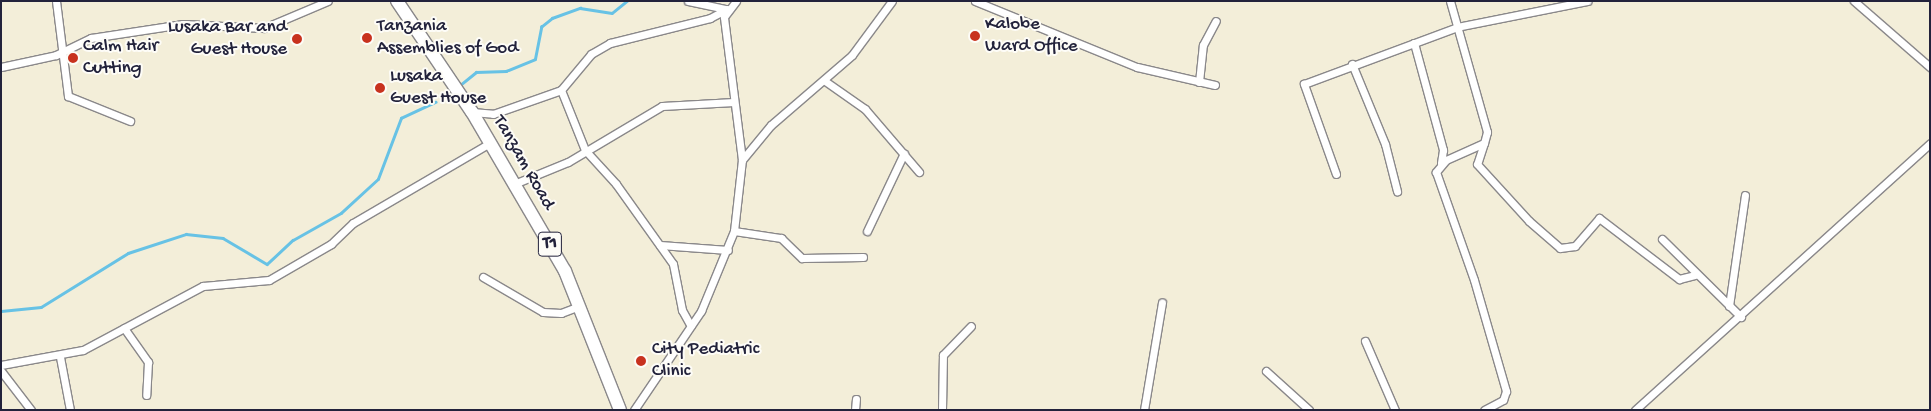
<!DOCTYPE html>
<style>
body{margin:0}
#map{position:relative;width:1931px;height:411px;overflow:hidden;background:#f3eed9;font-family:"Gochi Hand",sans-serif}
div>[style]{position:absolute}
.stream>*{height:2.5px;margin:-1.25px;padding:0 1.25px;transform-origin:1.25px;border-radius:1.25px;background:#67c2e5}
.roads{filter:drop-shadow(1px 0 #8a888a) drop-shadow(-1px 0 #8a888a) drop-shadow(0 1px #8a888a) drop-shadow(0 -1px #8a888a)}
.street>*{height:7px;margin:-3.5px;padding:0 3.5px;transform-origin:3.5px;border-radius:3.5px;background:#fff}
.highway>*{height:12px;margin:-6px;padding:0 6px;transform-origin:6px;border-radius:6px;background:#fff}
.dots>*{width:14px;height:14px;translate:-50% -50%;box-sizing:border-box;border:2px solid #fdfcf7;border-radius:50%}
span{translate:-50% -50%;white-space:nowrap;text-align:center;line-height:1.15;-webkit-text-stroke:4px #fdfcf7;paint-order:stroke}
.shield-label span{padding:1px 4px;background:#fdfcf7;border:1px solid;border-radius:4px;-webkit-text-stroke-width:0}
.shield-label{font-size:18px;color:#22223b;font-weight:700}
.poi-label{font-size:19px;color:#22223b}
.left{translate:0 -50%;text-align:left}
.right{translate:-100% -50%;text-align:right}
.street-label{font-size:19px;color:#22223b}
.frame{position:absolute;inset:0;border:2px solid #22223b;pointer-events:none}
</style>
<div id="map">
<div class="stream">
<i style="left:459px;top:86px;width:22px;rotate:-39deg"></i>
<i style="left:476px;top:72px;width:30px;rotate:-2deg"></i>
<i style="left:506px;top:71px;width:31px;rotate:-22deg"></i>
<i style="left:535px;top:59px;width:33px;rotate:-79deg"></i>
<i style="left:541px;top:27px;width:14px;rotate:-39deg"></i>
<i style="left:552px;top:18px;width:30px;rotate:-20deg"></i>
<i style="left:580px;top:8px;width:32px;rotate:9deg"></i>
<i style="left:612px;top:13px;width:19px;rotate:-39deg"></i>
<i style="left:1px;top:311px;width:40px;rotate:-5.7deg"></i>
<i style="left:41px;top:307px;width:102px;rotate:-31.8deg"></i>
<i style="left:128px;top:253px;width:61px;rotate:-18.1deg"></i>
<i style="left:186px;top:234px;width:37px;rotate:6deg"></i>
<i style="left:223px;top:238px;width:51px;rotate:30.6deg"></i>
<i style="left:267px;top:264px;width:35px;rotate:-43deg"></i>
<i style="left:293px;top:240px;width:55px;rotate:-29.4deg"></i>
<i style="left:341px;top:213px;width:50px;rotate:-42.6deg"></i>
<i style="left:378px;top:179px;width:65px;rotate:-69.3deg"></i>
<i style="left:401px;top:118px;width:38px;rotate:-25deg"></i>
</div>
<div class="roads">
<div class="street">
<i style="left:56px;top:1px;width:96px;rotate:82.8deg"></i>
<i style="left:68px;top:96px;width:67px;rotate:22deg"></i>
<i style="left:688px;top:1px;width:39px;rotate:12deg"></i>
<i style="left:975px;top:1px;width:175px;rotate:22.2deg"></i>
<i style="left:1137px;top:67px;width:80px;rotate:13deg"></i>
<i style="left:1450px;top:1px;width:136px;rotate:74.2deg"></i>
<i style="left:1487px;top:132px;width:11px;rotate:105deg"></i>
<i style="left:1484px;top:143px;width:42px;rotate:155.9deg"></i>
<i style="left:1446px;top:160px;width:16px;rotate:130deg"></i>
<i style="left:1436px;top:172px;width:114px;rotate:70.6deg"></i>
<i style="left:1474px;top:280px;width:116px;rotate:73.9deg"></i>
<i style="left:1506px;top:391px;width:9px;rotate:108deg"></i>
<i style="left:1503px;top:400px;width:21px;rotate:152deg"></i>
<i style="left:1854px;top:1px;width:101px;rotate:41deg"></i>
<i style="left:1414px;top:43px;width:111px;rotate:74.8deg"></i>
<i style="left:1443px;top:150px;width:13px;rotate:99deg"></i>
<i style="left:1352px;top:64px;width:87px;rotate:67.6deg"></i>
<i style="left:1385px;top:144px;width:49px;rotate:75.7deg"></i>
<i style="left:1px;top:67px;width:56px;rotate:-12.3deg"></i>
<i style="left:56px;top:55px;width:39px;rotate:-26deg"></i>
<i style="left:91px;top:38px;width:93px;rotate:-8.7deg"></i>
<i style="left:183px;top:24px;width:81px;rotate:2.8deg"></i>
<i style="left:264px;top:28px;width:69px;rotate:-22.9deg"></i>
<i style="left:825px;top:81px;width:49px;rotate:35deg"></i>
<i style="left:865px;top:109px;width:83px;rotate:49.4deg"></i>
<i style="left:1199px;top:82px;width:37px;rotate:-84deg"></i>
<i style="left:1203px;top:45px;width:27px;rotate:-62deg"></i>
<i style="left:561px;top:90px;width:65px;rotate:68.2deg"></i>
<i style="left:585px;top:150px;width:46px;rotate:47.6deg"></i>
<i style="left:616px;top:184px;width:98px;rotate:54.5deg"></i>
<i style="left:673px;top:264px;width:47px;rotate:78.9deg"></i>
<i style="left:682px;top:310px;width:18px;rotate:61deg"></i>
<i style="left:472px;top:112px;width:21px;rotate:5deg"></i>
<i style="left:493px;top:114px;width:72px;rotate:-19.4deg"></i>
<i style="left:561px;top:90px;width:47px;rotate:-50.2deg"></i>
<i style="left:591px;top:54px;width:22px;rotate:-30deg"></i>
<i style="left:610px;top:43px;width:103px;rotate:-14deg"></i>
<i style="left:710px;top:18px;width:19px;rotate:-28deg"></i>
<i style="left:1484px;top:143px;width:22px;rotate:108deg"></i>
<i style="left:1477px;top:164px;width:77px;rotate:47.6deg"></i>
<i style="left:1529px;top:221px;width:41px;rotate:41.1deg"></i>
<i style="left:1560px;top:248px;width:15px;rotate:-8deg"></i>
<i style="left:1575px;top:246px;width:37px;rotate:-49deg"></i>
<i style="left:1599px;top:218px;width:101px;rotate:37.3deg"></i>
<i style="left:1679px;top:279px;width:16px;rotate:-14deg"></i>
<i style="left:742px;top:160px;width:45px;rotate:-50.4deg"></i>
<i style="left:771px;top:125px;width:107px;rotate:-40.8deg"></i>
<i style="left:852px;top:55px;width:67px;rotate:-53.5deg"></i>
<i style="left:1336px;top:174px;width:96px;rotate:-109.6deg"></i>
<i style="left:1304px;top:84px;width:163px;rotate:-20.4deg"></i>
<i style="left:1457px;top:27px;width:133px;rotate:-11.3deg"></i>
<i style="left:514px;top:184px;width:58px;rotate:-22.2deg"></i>
<i style="left:568px;top:162px;width:109px;rotate:-30.8deg"></i>
<i style="left:662px;top:106px;width:72px;rotate:-3.2deg"></i>
<i style="left:734px;top:231px;width:48px;rotate:8.5deg"></i>
<i style="left:781px;top:238px;width:29px;rotate:44deg"></i>
<i style="left:802px;top:258px;width:61px;rotate:-0.9deg"></i>
<i style="left:867px;top:231px;width:86px;rotate:-64.6deg"></i>
<i style="left:1662px;top:239px;width:111px;rotate:44.6deg"></i>
<i style="left:660px;top:245px;width:68px;rotate:4.2deg"></i>
<i style="left:483px;top:277px;width:69px;rotate:30.3deg"></i>
<i style="left:543px;top:312px;width:18px;rotate:3deg"></i>
<i style="left:561px;top:313px;width:19px;rotate:-21deg"></i>
<i style="left:1729px;top:306px;width:112px;rotate:-81.8deg"></i>
<i style="left:124px;top:328px;width:42px;rotate:54.8deg"></i>
<i style="left:148px;top:362px;width:33px;rotate:93deg"></i>
<i style="left:1365px;top:341px;width:75px;rotate:66.5deg"></i>
<i style="left:60px;top:357px;width:54px;rotate:79.3deg"></i>
<i style="left:1px;top:365px;width:83px;rotate:-10.4deg"></i>
<i style="left:83px;top:350px;width:136px;rotate:-28.1deg"></i>
<i style="left:203px;top:286px;width:66px;rotate:-5.2deg"></i>
<i style="left:269px;top:280px;width:72px;rotate:-30.1deg"></i>
<i style="left:331px;top:244px;width:30px;rotate:-44deg"></i>
<i style="left:353px;top:223px;width:156px;rotate:-30.3deg"></i>
<i style="left:1px;top:371px;width:49px;rotate:52.4deg"></i>
<i style="left:1266px;top:371px;width:58px;rotate:42.2deg"></i>
<i style="left:634px;top:410px;width:120px;rotate:-55.9deg"></i>
<i style="left:701px;top:311px;width:87px;rotate:-67.6deg"></i>
<i style="left:734px;top:231px;width:71px;rotate:-83.6deg"></i>
<i style="left:742px;top:160px;width:144px;rotate:-97.2deg"></i>
<i style="left:724px;top:17px;width:20px;rotate:-53deg"></i>
<i style="left:855px;top:410px;width:11px;rotate:-85deg"></i>
<i style="left:942px;top:410px;width:55px;rotate:-89deg"></i>
<i style="left:943px;top:355px;width:40px;rotate:-46deg"></i>
<i style="left:1144px;top:410px;width:109px;rotate:-80.5deg"></i>
<i style="left:1635px;top:410px;width:398px;rotate:-42.1deg"></i>
</div>
<div class="highway">
<i style="left:397px;top:1px;width:134px;rotate:56deg"></i>
<i style="left:472px;top:112px;width:184px;rotate:59.7deg"></i>
<i style="left:565px;top:271px;width:149px;rotate:68.4deg"></i>
</div>
</div>
<div class="dots">
<i style="left:975px;top:36px;background:#c8321e"></i>
<i style="left:367px;top:38px;background:#c8321e"></i>
<i style="left:297px;top:39px;background:#c8321e"></i>
<i style="left:73px;top:58px;background:#c8321e"></i>
<i style="left:380px;top:88px;background:#c8321e"></i>
<i style="left:641px;top:361px;background:#c8321e"></i>
</div>
<div class="shield-label">
<span style="left:550px;top:244px">T1</span>
</div>
<div class="poi-label">
<span class="left" style="left:985px;top:36px">Kalobe<br>Ward Office</span>
<span class="left" style="left:377px;top:38px">Tanzania<br>Assemblies of God</span>
<span class="right" style="left:287px;top:39px">Lusaka Bar and<br>Guest House</span>
<span class="left" style="left:83px;top:58px">Calm Hair<br>Cutting</span>
<span class="left" style="left:390px;top:88px">Lusaka<br>Guest House</span>
<span class="left" style="left:652px;top:361px">City Pediatric<br>Clinic</span>
</div>
<div class="street-label">
<span style="left:523px;top:163px;rotate:60deg">Tanzam Road</span>
</div>
<div class="frame"></div>
</div>
